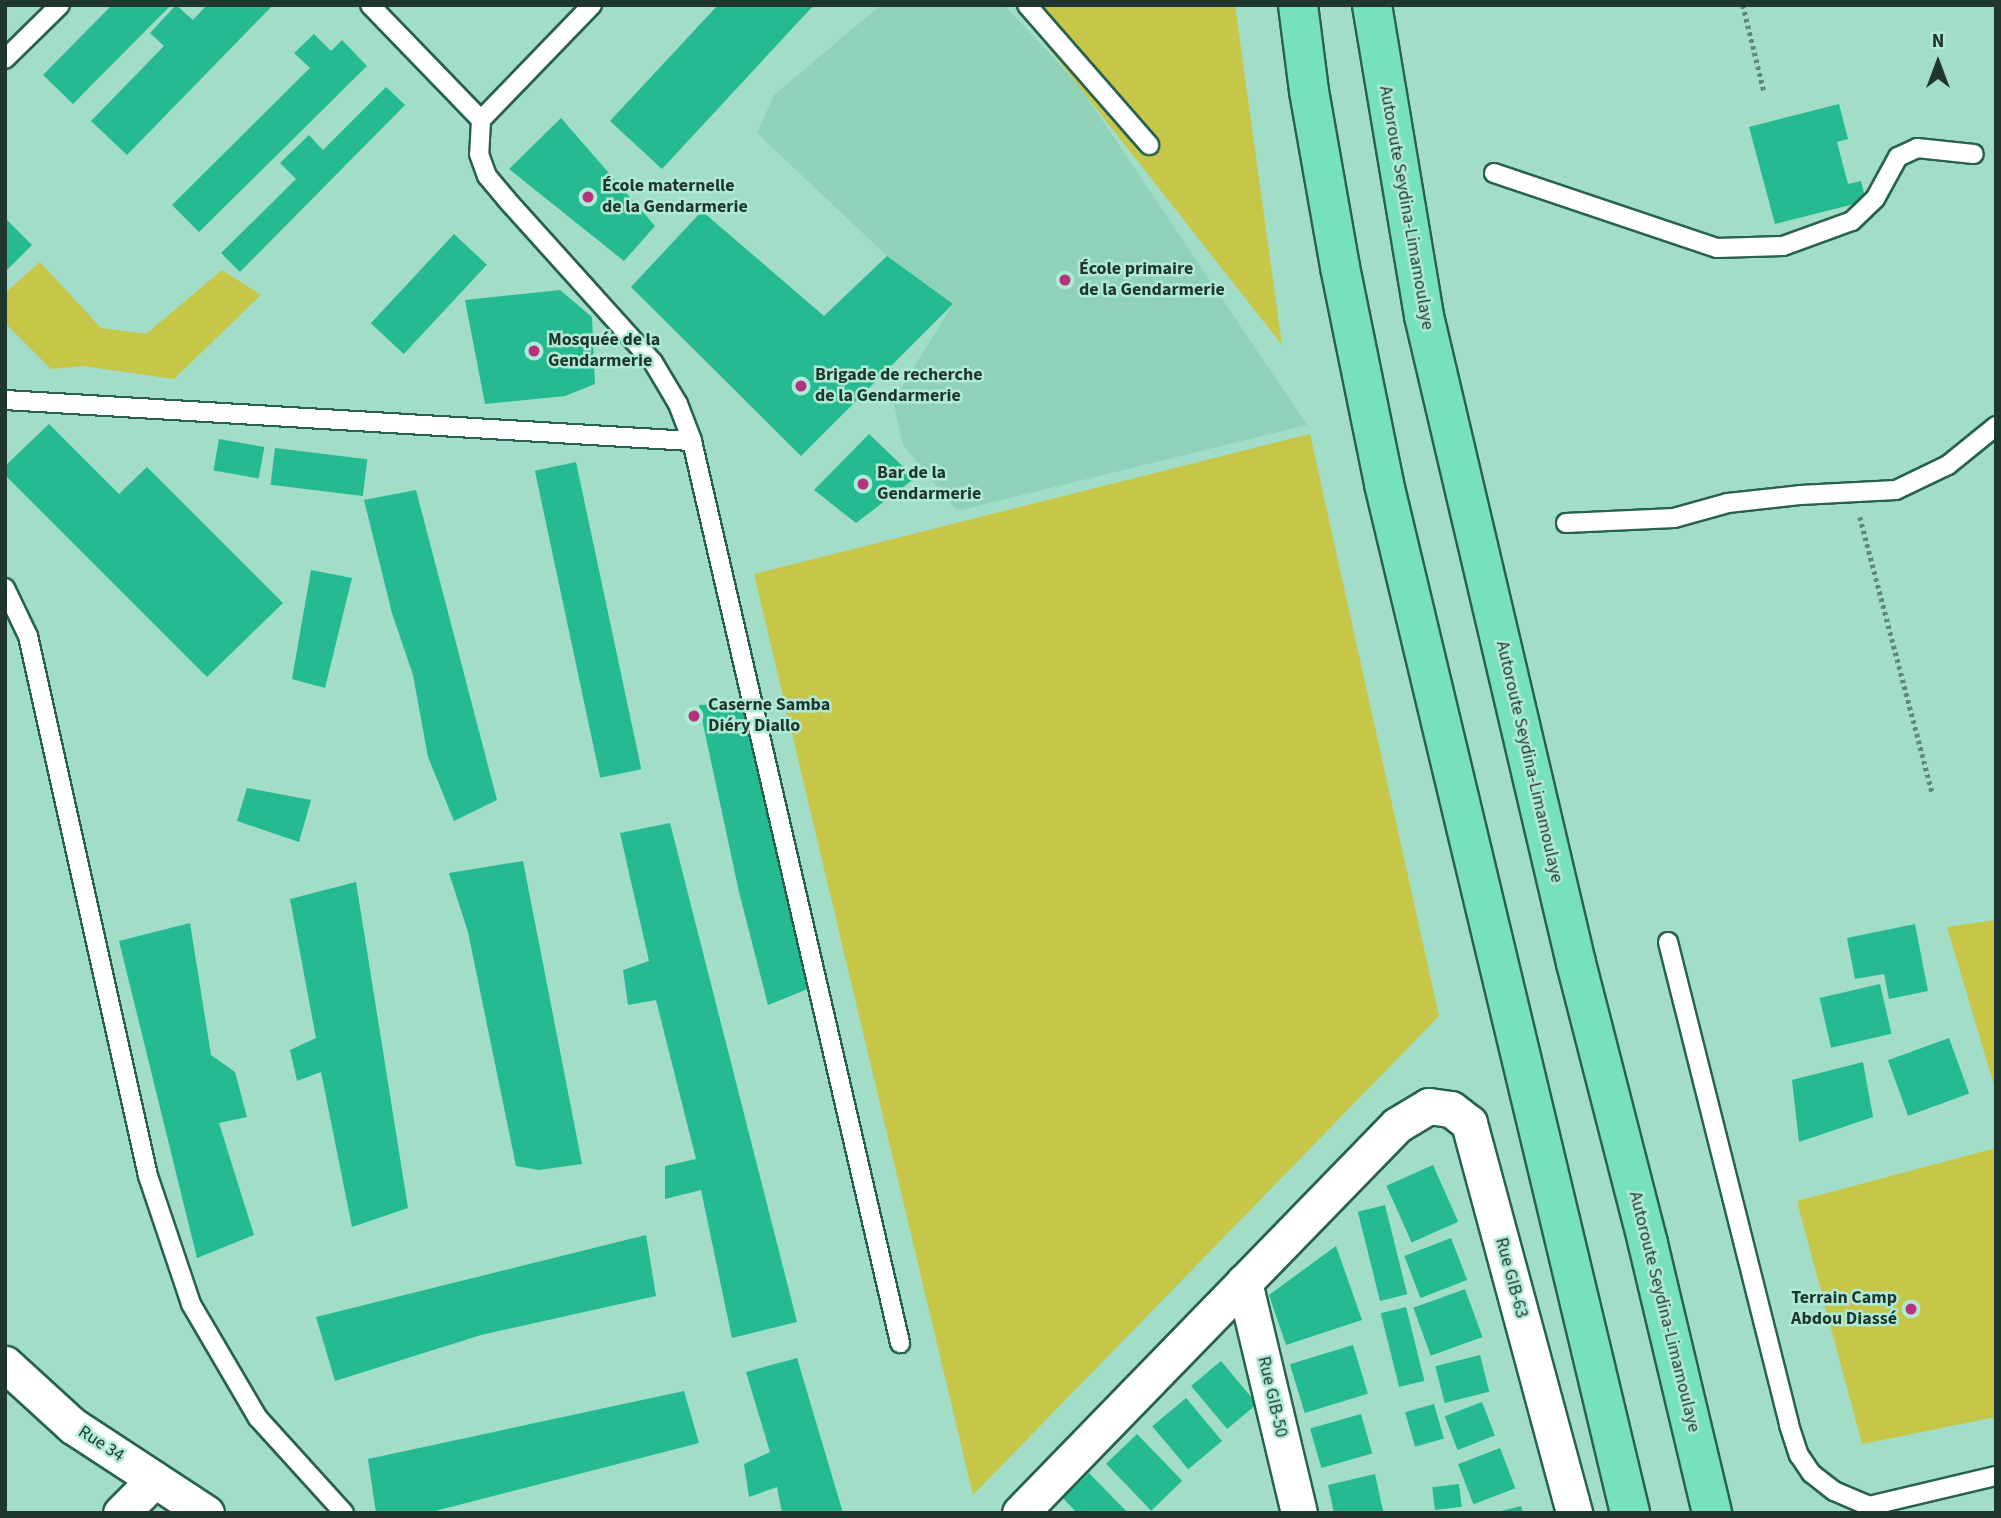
<!DOCTYPE html>
<meta charset="utf-8">
<style>
body{margin:0}
#map{position:relative;width:2001px;height:1518px;overflow:hidden;background:#a2ddc7;font-family:"Source Sans 3",sans-serif}
div>[style]{position:absolute}
.built>*{inset:0;background:#8fd2b9}
.green>*{inset:0;background:#c6c649}
.building>*{inset:0;background:#25ba92;transform-origin:0 0}
.path>*{height:4.5px;margin-top:-2.25px;transform-origin:0;background:repeating-linear-gradient(90deg,#5f8878 0 3.5px,transparent 0 7px)}
.roads{filter:drop-shadow(2px 0 #28624f) drop-shadow(-2px 0 #28624f) drop-shadow(0 2px #28624f) drop-shadow(0 -2px #28624f)}
.service>*{height:18px;margin:-9px;padding:0 9px;transform-origin:9px;border-radius:9px;background:#fff}
.minor>*{height:35px;margin:-17.5px;padding:0 17.5px;transform-origin:17.5px;border-radius:17.5px;background:#fff}
.motorway>*{height:38px;margin:-19px;padding:0 19px;transform-origin:19px;border-radius:19px;background:#77e0bc}
.dots>*{width:19px;height:19px;translate:-50% -50%;box-sizing:border-box;border:4px solid #afead4;border-radius:50%}
span{translate:-50% -50%;white-space:nowrap;text-align:center;line-height:1.15;-webkit-text-stroke:5px #afead4;paint-order:stroke}
.poi-label{font-size:18px;color:#1e362d;font-weight:700}
.left{translate:0 -50%;text-align:left}
.right{translate:-100% -50%;text-align:right}
.street-label{font-size:18px;color:#1e362d}
.frame{position:absolute;inset:0;border:7px solid #1e362d;pointer-events:none}
.north{position:absolute;left:1903px;top:28px;width:70px;height:70px;-webkit-text-stroke:5px #afead4;paint-order:stroke;rotate:0deg;font-size:19px;font-weight:700;line-height:28px;text-align:center;color:#1e362d}
.north::after{content:'';display:block;margin:auto;width:24px;height:32px;background:#1e362d;clip-path:polygon(50% 0,100% 100%,50% 72%,0 100%)}
</style>
<div id="map">
<div class="built">
<i style="clip-path:polygon(881px 5px,1004px 5px,1078px 84px,1307px 425px,957px 511px,903px 445px,893px 401px,953px 304px,887px 256px,757px 133px,774px 95px)"></i>
</div>
<div class="green">
<i style="clip-path:polygon(1015px 5px,1235px 5px,1282px 345px)"></i>
<i style="clip-path:polygon(40px 262px,101px 328px,146px 334px,222px 270px,261px 295px,174px 379px,83px 366px,51px 369px,5px 323px,5px 293px)"></i>
<i style="clip-path:polygon(1310px 434px,1439px 1016px,973px 1495px,754px 574px)"></i>
<i style="clip-path:polygon(1996px 920px,1996px 1092px,1947px 927px)"></i>
<i style="clip-path:polygon(1996px 1148px,1996px 1417px,1862px 1444px,1797px 1201px)"></i>
</div>
<div class="building">
<i style="clip-path:polygon(112px 5px,171px 5px,73px 104px,43px 75px)"></i>
<i style="clip-path:polygon(176px 5px,193px 20px,207px 5px,273px 5px,127px 155px,91px 121px,164px 46px,150px 33px)"></i>
<i style="clip-path:polygon(718px 5px,814px 5px,662px 169px,610px 121px)"></i>
<i style="clip-path:polygon(314px 34px,331px 51px,342px 40px,367px 66px,199px 232px,172px 205px,310px 68px,294px 53px)"></i>
<i style="clip-path:polygon(386px 87px,405px 105px,240px 272px,221px 253px,296px 179px,280px 163px,309px 135px,323px 150px)"></i>
<i style="clip-path:polygon(1839px 104px,1848px 139px,1837px 142px,1848px 184px,1861px 181px,1866px 201px,1775px 224px,1749px 127px)"></i>
<i style="clip-path:polygon(561px 118px,655px 226px,624px 261px,509px 169px)"></i>
<i style="clip-path:polygon(702px 211px,824px 316px,887px 256px,953px 304px,801px 456px,631px 287px)"></i>
<i style="clip-path:polygon(5px 218px,32px 245px,5px 272px)"></i>
<i style="left:454px;top:234px;width:45px;height:122px;rotate:43deg"></i>
<i style="clip-path:polygon(560px 290px,592px 317px,595px 384px,565px 396px,485px 404px,465px 300px)"></i>
<i style="clip-path:polygon(49px 424px,119px 494px,147px 467px,283px 603px,207px 677px,5px 475px,5px 466px)"></i>
<i style="clip-path:polygon(869px 434px,915px 478px,856px 523px,814px 490px)"></i>
<i style="left:219px;top:439px;width:46px;height:32px;rotate:10deg"></i>
<i style="left:275px;top:448px;width:93px;height:37px;rotate:7deg"></i>
<i style="left:576px;top:462px;width:314px;height:42px;rotate:78deg"></i>
<i style="clip-path:polygon(416px 490px,497px 800px,454px 821px,428px 757px,413px 675px,392px 613px,364px 500px)"></i>
<i style="clip-path:polygon(311px 570px,352px 578px,325px 688px,292px 679px)"></i>
<i style="clip-path:polygon(741px 703px,813px 987px,768px 1005px,739px 892px,699px 705px)"></i>
<i style="clip-path:polygon(247px 788px,311px 800px,299px 842px,237px 821px)"></i>
<i style="clip-path:polygon(670px 823px,797px 1322px,732px 1338px,701px 1190px,665px 1199px,665px 1166px,696px 1159px,656px 1000px,628px 1005px,623px 970px,649px 961px,620px 833px)"></i>
<i style="clip-path:polygon(523px 861px,582px 1164px,539px 1170px,516px 1166px,468px 932px,449px 873px)"></i>
<i style="clip-path:polygon(356px 882px,408px 1208px,352px 1227px,321px 1072px,297px 1081px,290px 1050px,316px 1038px,290px 899px)"></i>
<i style="clip-path:polygon(190px 923px,211px 1055px,235px 1072px,247px 1117px,219px 1123px,254px 1235px,197px 1258px,119px 941px)"></i>
<i style="clip-path:polygon(1915px 924px,1928px 991px,1889px 999px,1884px 974px,1855px 979px,1847px 938px)"></i>
<i style="left:1880px;top:984px;width:51px;height:62px;rotate:77deg"></i>
<i style="left:1949px;top:1038px;width:59px;height:65px;rotate:70deg"></i>
<i style="clip-path:polygon(1863px 1062px,1873px 1117px,1799px 1142px,1792px 1080px)"></i>
<i style="left:1433px;top:1165px;width:62px;height:51px;rotate:66deg"></i>
<i style="left:1385px;top:1205px;width:92px;height:28px;rotate:76deg"></i>
<i style="clip-path:polygon(646px 1235px,656px 1296px,481px 1335px,335px 1381px,316px 1317px)"></i>
<i style="left:1451px;top:1238px;width:45px;height:50px;rotate:69deg"></i>
<i style="clip-path:polygon(1336px 1246px,1362px 1320px,1286px 1345px,1269px 1295px)"></i>
<i style="left:1465px;top:1289px;width:51px;height:55px;rotate:70deg"></i>
<i style="left:1406px;top:1307px;width:76px;height:26px;rotate:76deg"></i>
<i style="left:1353px;top:1345px;width:51px;height:66px;rotate:73deg"></i>
<i style="left:1480px;top:1355px;width:38px;height:46px;rotate:76deg"></i>
<i style="clip-path:polygon(797px 1358px,843px 1513px,782px 1513px,777px 1487px,749px 1497px,744px 1464px,770px 1452px,746px 1372px)"></i>
<i style="left:1221px;top:1361px;width:56px;height:39px;rotate:50deg"></i>
<i style="clip-path:polygon(684px 1391px,699px 1443px,427px 1513px,376px 1513px,368px 1459px)"></i>
<i style="left:1186px;top:1398px;width:56px;height:44px;rotate:50deg"></i>
<i style="left:1482px;top:1402px;width:36px;height:40px;rotate:69deg"></i>
<i style="left:1434px;top:1404px;width:36px;height:30px;rotate:74deg"></i>
<i style="left:1361px;top:1414px;width:41px;height:53px;rotate:74deg"></i>
<i style="left:1137px;top:1434px;width:65px;height:43px;rotate:46deg"></i>
<i style="left:1500px;top:1448px;width:43px;height:45px;rotate:69deg"></i>
<i style="clip-path:polygon(1089px 1473px,1128px 1513px,1077px 1513px,1063px 1498px)"></i>
<i style="clip-path:polygon(1375px 1474px,1383px 1511px,1334px 1513px,1328px 1485px)"></i>
<i style="left:1459px;top:1484px;width:23px;height:27px;rotate:83deg"></i>
<i style="clip-path:polygon(1521px 1506px,1523px 1513px,1497px 1513px,1497px 1512px)"></i>
</div>
<div class="path">
<i style="left:1743px;top:5px;width:89px;rotate:76.3deg"></i>
<i style="left:1860px;top:517px;width:284px;rotate:75.3deg"></i>
</div>
<div class="roads">
<div class="service">
<i style="left:370px;top:5px;width:160px;rotate:46deg"></i>
<i style="left:592px;top:5px;width:160px;rotate:134deg"></i>
<i style="left:481px;top:120px;width:34px;rotate:93deg"></i>
<i style="left:479px;top:154px;width:23px;rotate:70deg"></i>
<i style="left:487px;top:176px;width:31px;rotate:50deg"></i>
<i style="left:507px;top:200px;width:218px;rotate:48deg"></i>
<i style="left:653px;top:362px;width:49px;rotate:59.2deg"></i>
<i style="left:678px;top:404px;width:40px;rotate:69deg"></i>
<i style="left:692px;top:441px;width:926px;rotate:77.01deg"></i>
<i style="left:1027px;top:5px;width:186px;rotate:48.9deg"></i>
<i style="left:5px;top:59px;width:77px;rotate:-44.5deg"></i>
<i style="left:1494px;top:173px;width:235px;rotate:18.6deg"></i>
<i style="left:1717px;top:248px;width:66px;rotate:-1.7deg"></i>
<i style="left:1783px;top:246px;width:73px;rotate:-19.9deg"></i>
<i style="left:1852px;top:221px;width:32px;rotate:-44deg"></i>
<i style="left:1875px;top:199px;width:48px;rotate:-61.3deg"></i>
<i style="left:1898px;top:157px;width:21px;rotate:-25deg"></i>
<i style="left:1917px;top:148px;width:57px;rotate:6deg"></i>
<i style="left:5px;top:400px;width:688px;rotate:3.42deg"></i>
<i style="left:1566px;top:523px;width:108px;rotate:-2.7deg"></i>
<i style="left:1674px;top:518px;width:56px;rotate:-15.5deg"></i>
<i style="left:1728px;top:503px;width:72px;rotate:-6.3deg"></i>
<i style="left:1800px;top:495px;width:96px;rotate:-3deg"></i>
<i style="left:1896px;top:490px;width:58px;rotate:-25.7deg"></i>
<i style="left:1948px;top:465px;width:62px;rotate:-39.1deg"></i>
<i style="left:5px;top:588px;width:53px;rotate:64.4deg"></i>
<i style="left:28px;top:636px;width:553px;rotate:77.47deg"></i>
<i style="left:148px;top:1176px;width:135px;rotate:71.4deg"></i>
<i style="left:191px;top:1304px;width:132px;rotate:59.6deg"></i>
<i style="left:258px;top:1418px;width:128px;rotate:47.8deg"></i>
<i style="left:1668px;top:942px;width:498px;rotate:75.9deg"></i>
<i style="left:1789px;top:1425px;width:32px;rotate:72deg"></i>
<i style="left:1799px;top:1455px;width:22px;rotate:56deg"></i>
<i style="left:1811px;top:1473px;width:29px;rotate:38deg"></i>
<i style="left:1834px;top:1491px;width:38px;rotate:23deg"></i>
<i style="left:1869px;top:1506px;width:130px;rotate:-13.3deg"></i>
</div>
<div class="minor">
<i style="left:1244px;top:1282px;width:237px;rotate:76.6deg"></i>
<i style="left:5px;top:1364px;width:92px;rotate:42.4deg"></i>
<i style="left:73px;top:1426px;width:159px;rotate:33.2deg"></i>
<i style="left:121px;top:1513px;width:47px;rotate:-45deg"></i>
<i style="left:1020px;top:1513px;width:541px;rotate:-45.82deg"></i>
<i style="left:1397px;top:1125px;width:37px;rotate:-31deg"></i>
<i style="left:1429px;top:1106px;width:22px;rotate:8deg"></i>
<i style="left:1451px;top:1109px;width:23px;rotate:38deg"></i>
<i style="left:1469px;top:1123px;width:404px;rotate:74.9deg"></i>
</div>
<div class="motorway">
<i style="left:1298px;top:5px;width:87px;rotate:82.7deg"></i>
<i style="left:1309px;top:91px;width:179px;rotate:80deg"></i>
<i style="left:1340px;top:267px;width:221px;rotate:78.5deg"></i>
<i style="left:1384px;top:484px;width:1058px;rotate:76.55deg"></i>
<i style="left:1372px;top:5px;width:315px;rotate:80.5deg"></i>
<i style="left:1424px;top:316px;width:665px;rotate:76.78deg"></i>
<i style="left:1576px;top:963px;width:290px;rotate:75.6deg"></i>
<i style="left:1648px;top:1244px;width:277px;rotate:76.6deg"></i>
</div>
</div>
<div class="dots">
<i style="left:588px;top:197px;background:#b4337e"></i>
<i style="left:1065px;top:280px;background:#b4337e"></i>
<i style="left:534px;top:351px;background:#b4337e"></i>
<i style="left:801px;top:386px;background:#b4337e"></i>
<i style="left:863px;top:484px;background:#b4337e"></i>
<i style="left:694px;top:716px;background:#b4337e"></i>
<i style="left:1911px;top:1309px;background:#b4337e"></i>
</div>
<div class="poi-label">
<span class="left" style="left:602px;top:197px">École maternelle<br>de la Gendarmerie</span>
<span class="left" style="left:1079px;top:280px">École primaire<br>de la Gendarmerie</span>
<span class="left" style="left:548px;top:351px">Mosquée de la<br>Gendarmerie</span>
<span class="left" style="left:815px;top:386px">Brigade de recherche<br>de la Gendarmerie</span>
<span class="left" style="left:877px;top:484px">Bar de la<br>Gendarmerie</span>
<span class="left" style="left:708px;top:716px">Caserne Samba<br>Diéry Diallo</span>
<span class="right" style="left:1897px;top:1309px">Terrain Camp<br>Abdou Diassé</span>
</div>
<div class="street-label">
<span style="left:1406px;top:208px;rotate:80deg">Autoroute Seydina-Limamoulaye</span>
<span style="left:1529px;top:762px;rotate:77deg">Autoroute Seydina-Limamoulaye</span>
<span style="left:1511px;top:1278px;rotate:75deg">Rue GIB-63</span>
<span style="left:1664px;top:1312px;rotate:76deg">Autoroute Seydina-Limamoulaye</span>
<span style="left:1272px;top:1397px;rotate:77deg">Rue GIB-50</span>
<span style="left:101px;top:1444px;rotate:33deg">Rue 34</span>
</div>
<div class="frame"></div>
<div class="north">N</div>
</div>
